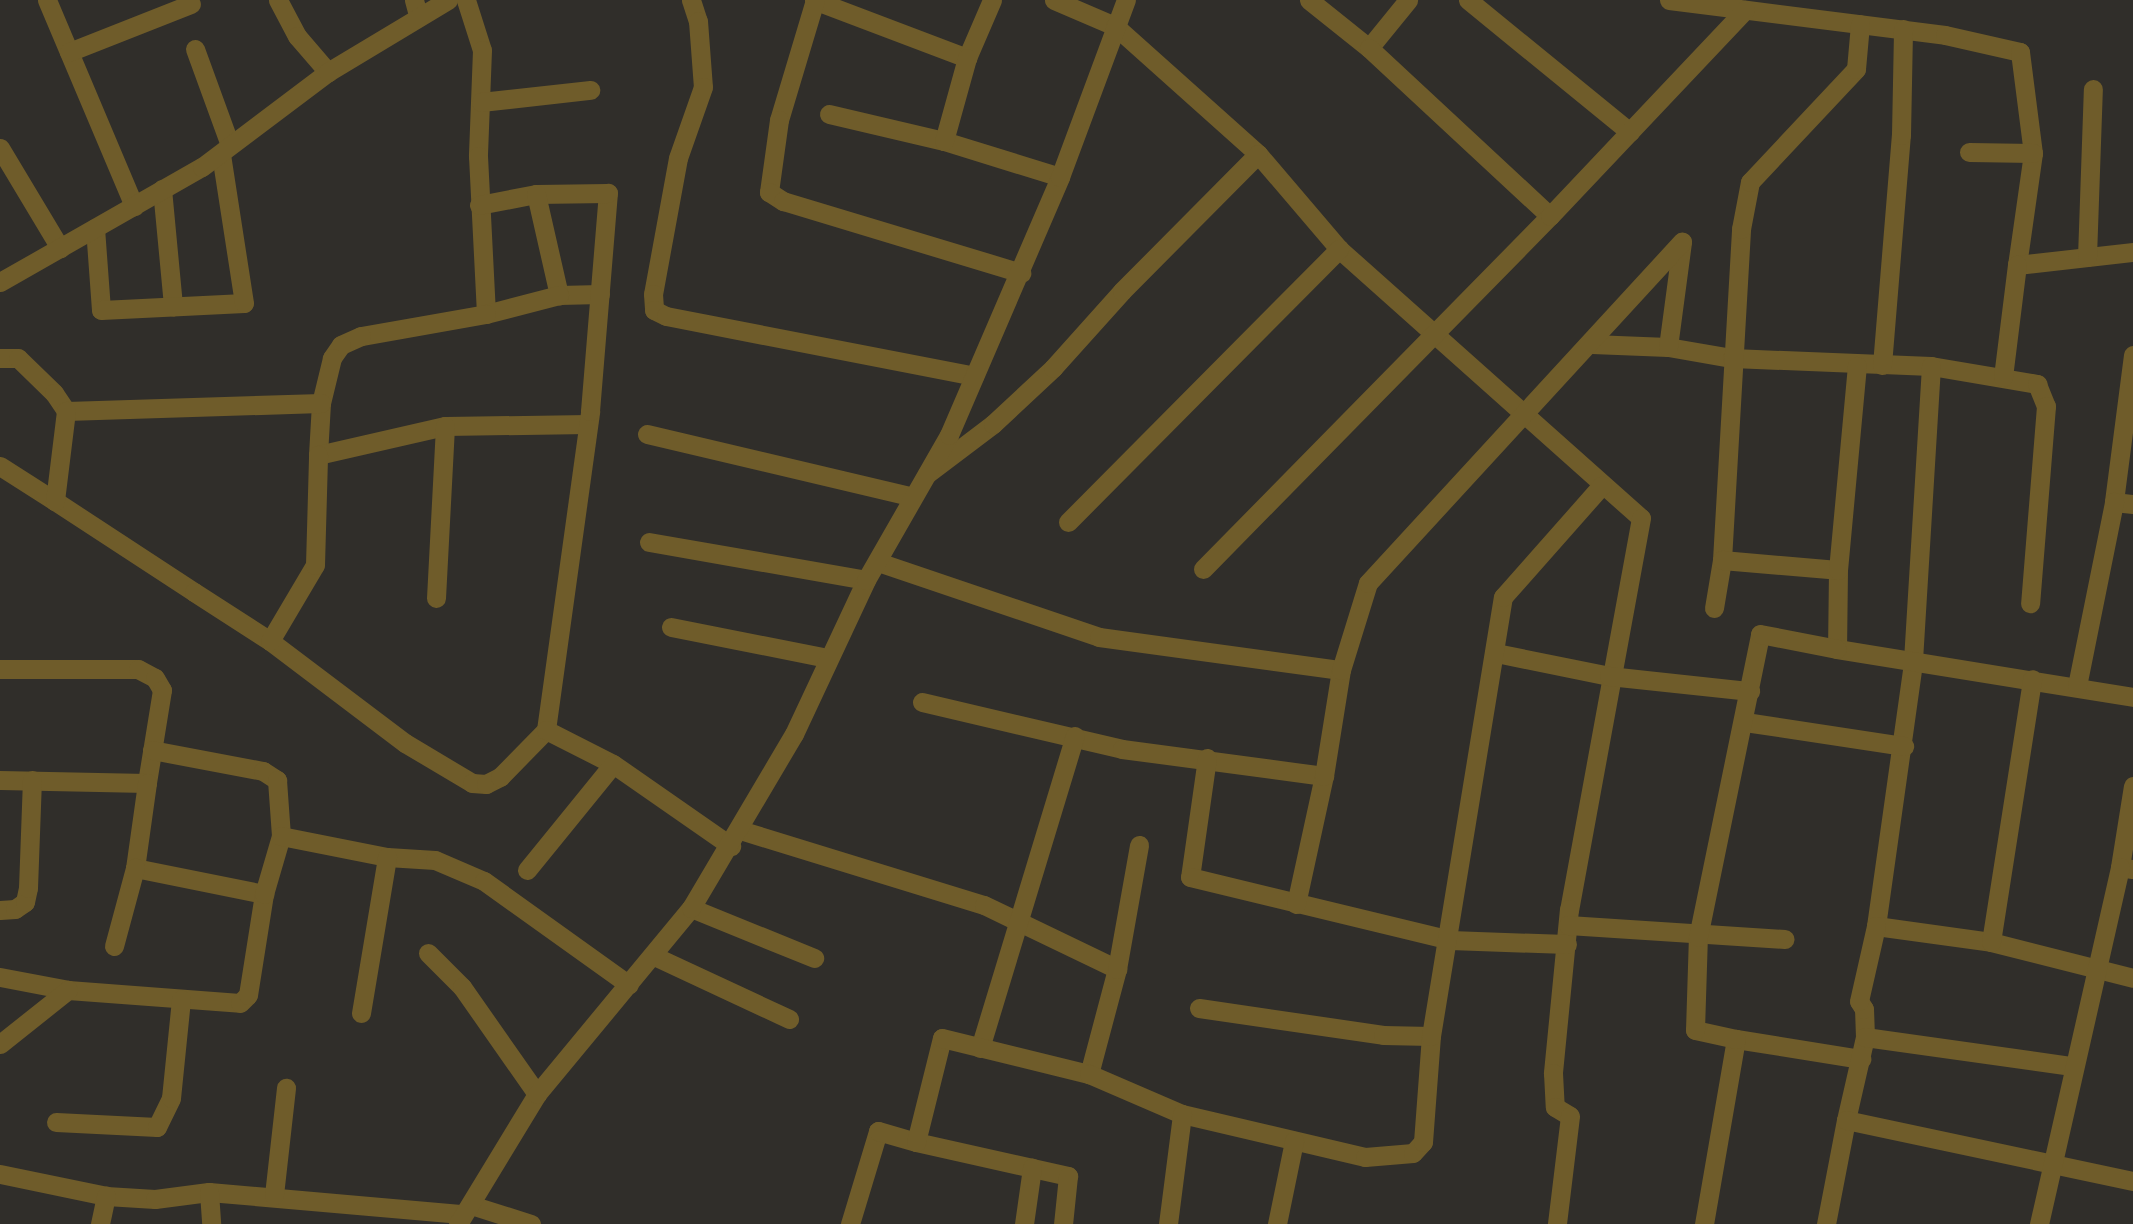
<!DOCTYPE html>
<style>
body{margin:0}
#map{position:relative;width:2133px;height:1224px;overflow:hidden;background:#302e2a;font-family:"Times New Roman",serif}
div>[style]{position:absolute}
.minor>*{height:19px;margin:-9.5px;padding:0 9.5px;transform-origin:9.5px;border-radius:9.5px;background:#6f5c2a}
.tertiary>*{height:19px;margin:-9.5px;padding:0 9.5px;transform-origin:9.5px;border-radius:9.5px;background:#6f5c2a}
span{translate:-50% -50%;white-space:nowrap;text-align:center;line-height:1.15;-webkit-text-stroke:6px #171715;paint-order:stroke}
</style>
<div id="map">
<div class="minor">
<i style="left:47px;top:0;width:224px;rotate:67.1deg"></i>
<i style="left:278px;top:0;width:41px;rotate:62.2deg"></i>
<i style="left:297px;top:36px;width:48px;rotate:49.3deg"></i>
<i style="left:414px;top:0;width:16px;rotate:75deg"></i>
<i style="left:466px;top:0;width:52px;rotate:72.3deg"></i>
<i style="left:482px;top:50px;width:106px;rotate:92.2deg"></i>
<i style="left:478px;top:156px;width:158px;rotate:87.1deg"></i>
<i style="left:691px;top:0;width:22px;rotate:72deg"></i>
<i style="left:698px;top:21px;width:66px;rotate:85.7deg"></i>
<i style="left:703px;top:87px;width:75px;rotate:109.4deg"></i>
<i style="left:678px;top:158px;width:138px;rotate:100.4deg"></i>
<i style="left:653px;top:294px;width:16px;rotate:86deg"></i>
<i style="left:654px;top:310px;width:13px;rotate:27deg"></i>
<i style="left:666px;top:316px;width:314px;rotate:11deg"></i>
<i style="left:814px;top:0;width:164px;rotate:20.8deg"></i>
<i style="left:967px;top:58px;width:63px;rotate:-66.7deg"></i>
<i style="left:815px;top:0;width:125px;rotate:106.7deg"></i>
<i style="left:779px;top:120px;width:73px;rotate:97.9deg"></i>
<i style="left:769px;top:192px;width:17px;rotate:33deg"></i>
<i style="left:783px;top:201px;width:249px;rotate:16.8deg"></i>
<i style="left:1054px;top:0;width:66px;rotate:23.1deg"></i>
<i style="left:1115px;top:26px;width:192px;rotate:41.8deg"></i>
<i style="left:1258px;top:154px;width:125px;rotate:49.5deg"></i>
<i style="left:1339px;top:249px;width:404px;rotate:41.7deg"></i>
<i style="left:1641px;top:518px;width:398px;rotate:100.4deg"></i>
<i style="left:1569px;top:909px;width:165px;rotate:95.6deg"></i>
<i style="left:1553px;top:1073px;width:34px;rotate:87deg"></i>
<i style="left:1555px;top:1107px;width:17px;rotate:31deg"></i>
<i style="left:1570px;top:1116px;width:109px;rotate:96.9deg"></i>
<i style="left:1309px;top:0;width:77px;rotate:38.7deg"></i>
<i style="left:1369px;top:48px;width:62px;rotate:-50.9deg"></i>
<i style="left:1468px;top:0;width:209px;rotate:39.2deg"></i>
<i style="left:1669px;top:0;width:278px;rotate:7.2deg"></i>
<i style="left:1945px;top:35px;width:77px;rotate:12.8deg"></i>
<i style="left:2020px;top:52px;width:102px;rotate:82.7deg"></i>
<i style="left:2033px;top:153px;width:113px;rotate:98.1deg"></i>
<i style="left:2017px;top:265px;width:117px;rotate:-6.4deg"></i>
<i style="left:1369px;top:48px;width:247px;rotate:42.9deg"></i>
<i style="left:195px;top:49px;width:102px;rotate:70deg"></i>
<i style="left:69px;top:52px;width:131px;rotate:-21.5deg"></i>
<i style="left:481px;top:102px;width:110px;rotate:-6.3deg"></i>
<i style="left:829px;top:114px;width:118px;rotate:13.2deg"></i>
<i style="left:944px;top:141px;width:121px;rotate:17.2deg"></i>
<i style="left:944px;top:141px;width:86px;rotate:-74.5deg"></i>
<i style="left:0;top:148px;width:117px;rotate:59deg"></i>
<i style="left:1969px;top:152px;width:64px;rotate:0.9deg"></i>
<i style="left:162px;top:189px;width:118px;rotate:84.6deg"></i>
<i style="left:479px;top:205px;width:58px;rotate:-10.9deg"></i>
<i style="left:95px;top:228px;width:82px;rotate:85.8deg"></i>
<i style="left:101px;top:310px;width:143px;rotate:-2.8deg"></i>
<i style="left:244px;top:303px;width:150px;rotate:-98.8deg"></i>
<i style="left:2087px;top:257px;width:168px;rotate:-88deg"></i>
<i style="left:559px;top:295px;width:41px;rotate:-1.4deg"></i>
<i style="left:1592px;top:344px;width:76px;rotate:2.3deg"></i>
<i style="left:1668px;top:347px;width:65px;rotate:9.8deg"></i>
<i style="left:1732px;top:358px;width:199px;rotate:2.3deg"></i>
<i style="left:1931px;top:366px;width:108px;rotate:9.6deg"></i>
<i style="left:2037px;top:384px;width:24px;rotate:68deg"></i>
<i style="left:2046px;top:406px;width:198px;rotate:94.6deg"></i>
<i style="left:1668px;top:347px;width:106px;rotate:-82.4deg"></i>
<i style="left:2133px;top:355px;width:148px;rotate:97.4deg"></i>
<i style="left:2114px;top:502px;width:19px;rotate:6deg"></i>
<i style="left:0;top:358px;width:18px"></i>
<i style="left:18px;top:358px;width:50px;rotate:44.2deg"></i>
<i style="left:54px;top:393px;width:22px;rotate:56deg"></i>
<i style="left:1882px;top:365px;width:231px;rotate:-85.3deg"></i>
<i style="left:1901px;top:135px;width:106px;rotate:-88.9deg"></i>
<i style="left:1931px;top:366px;width:298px;rotate:93.5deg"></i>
<i style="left:1913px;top:663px;width:266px;rotate:98deg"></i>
<i style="left:1876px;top:926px;width:116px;rotate:7.9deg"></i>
<i style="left:1991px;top:942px;width:146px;rotate:14.2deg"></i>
<i style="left:2003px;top:377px;width:113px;rotate:-82.9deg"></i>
<i style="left:321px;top:403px;width:52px;rotate:93.3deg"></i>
<i style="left:318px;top:455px;width:130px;rotate:-12.9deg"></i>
<i style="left:445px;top:426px;width:143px;rotate:-0.8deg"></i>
<i style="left:647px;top:434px;width:273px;rotate:13.3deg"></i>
<i style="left:0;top:466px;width:65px;rotate:32.5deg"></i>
<i style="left:55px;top:501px;width:166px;rotate:33.2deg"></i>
<i style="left:194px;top:592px;width:90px;rotate:32.8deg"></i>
<i style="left:270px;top:641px;width:169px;rotate:37.1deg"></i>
<i style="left:405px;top:743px;width:78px;rotate:30.8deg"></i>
<i style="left:472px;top:783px;width:14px;rotate:4deg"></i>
<i style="left:486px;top:784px;width:16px;rotate:-27deg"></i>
<i style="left:500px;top:777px;width:66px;rotate:-45.6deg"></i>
<i style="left:546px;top:730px;width:322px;rotate:-82.1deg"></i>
<i style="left:590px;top:411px;width:219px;rotate:-85.3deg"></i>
<i style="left:608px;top:193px;width:72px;rotate:179.2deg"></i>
<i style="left:536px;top:194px;width:104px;rotate:77.2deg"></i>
<i style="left:559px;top:295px;width:75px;rotate:165.4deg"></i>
<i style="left:486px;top:314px;width:127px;rotate:170deg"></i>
<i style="left:361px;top:336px;width:22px;rotate:156deg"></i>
<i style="left:341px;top:345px;width:16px;rotate:125deg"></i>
<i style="left:332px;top:358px;width:46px;rotate:103.7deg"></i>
<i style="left:321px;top:403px;width:255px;rotate:178.2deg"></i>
<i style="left:66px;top:411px;width:91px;rotate:97deg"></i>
<i style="left:927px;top:474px;width:83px;rotate:-37.1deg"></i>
<i style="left:993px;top:424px;width:82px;rotate:-43deg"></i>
<i style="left:1053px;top:368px;width:103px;rotate:-48.1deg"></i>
<i style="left:1122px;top:291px;width:193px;rotate:-45.2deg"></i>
<i style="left:1068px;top:522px;width:385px;rotate:-45.2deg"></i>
<i style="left:649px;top:542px;width:220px;rotate:9.9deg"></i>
<i style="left:1722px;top:560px;width:332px;rotate:-86.7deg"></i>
<i style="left:1741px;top:229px;width:48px;rotate:-79.2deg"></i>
<i style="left:1750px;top:182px;width:155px;rotate:-46.8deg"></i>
<i style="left:1856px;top:69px;width:45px;rotate:-84.9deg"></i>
<i style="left:878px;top:562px;width:233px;rotate:18.7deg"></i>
<i style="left:1099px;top:637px;width:244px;rotate:7.8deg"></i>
<i style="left:1203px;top:569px;width:495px;rotate:-45.5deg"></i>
<i style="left:1550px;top:216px;width:284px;rotate:-46.6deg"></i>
<i style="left:1838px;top:570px;width:79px;rotate:90.7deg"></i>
<i style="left:1837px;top:649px;width:300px;rotate:9.2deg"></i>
<i style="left:436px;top:598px;width:172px;rotate:-87deg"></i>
<i style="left:1714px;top:608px;width:49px;rotate:-80.5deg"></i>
<i style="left:1722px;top:560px;width:116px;rotate:4.9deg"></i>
<i style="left:1838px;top:570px;width:205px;rotate:-84.7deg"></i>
<i style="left:671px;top:627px;width:160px;rotate:11.2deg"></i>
<i style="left:270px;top:641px;width:88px;rotate:-59.4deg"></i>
<i style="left:315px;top:565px;width:110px;rotate:-88.4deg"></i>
<i style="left:1496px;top:653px;width:115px;rotate:11.5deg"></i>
<i style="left:1609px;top:676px;width:142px;rotate:6.1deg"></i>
<i style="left:0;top:669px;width:138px"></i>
<i style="left:138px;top:669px;width:19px;rotate:28deg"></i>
<i style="left:155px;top:678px;width:14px;rotate:60deg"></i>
<i style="left:162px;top:690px;width:94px;rotate:99.2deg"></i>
<i style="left:2077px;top:686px;width:188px;rotate:-78.6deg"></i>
<i style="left:922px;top:702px;width:205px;rotate:13.2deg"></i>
<i style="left:1122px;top:749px;width:204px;rotate:7.6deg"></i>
<i style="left:1745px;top:722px;width:161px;rotate:8.6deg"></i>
<i style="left:546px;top:730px;width:75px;rotate:26.9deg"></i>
<i style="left:613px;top:764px;width:144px;rotate:34.8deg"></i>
<i style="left:152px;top:750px;width:113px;rotate:10.7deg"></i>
<i style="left:263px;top:771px;width:17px;rotate:33deg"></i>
<i style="left:277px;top:780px;width:56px;rotate:85.9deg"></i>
<i style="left:1207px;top:758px;width:120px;rotate:98.1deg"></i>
<i style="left:1190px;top:877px;width:268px;rotate:13.6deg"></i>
<i style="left:1450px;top:940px;width:117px;rotate:2deg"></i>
<i style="left:0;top:780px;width:147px;rotate:1.2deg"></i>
<i style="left:147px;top:783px;width:86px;rotate:98deg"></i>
<i style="left:135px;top:868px;width:132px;rotate:11.4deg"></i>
<i style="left:740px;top:830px;width:255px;rotate:17.1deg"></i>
<i style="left:984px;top:905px;width:148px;rotate:25.7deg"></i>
<i style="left:1117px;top:969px;width:109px;rotate:104.9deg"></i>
<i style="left:2131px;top:869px;width:11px;rotate:-170deg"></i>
<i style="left:2120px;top:867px;width:82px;rotate:-80.9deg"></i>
<i style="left:527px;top:870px;width:136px;rotate:-50.9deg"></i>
<i style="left:1296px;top:904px;width:131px;rotate:-77.7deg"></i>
<i style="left:1324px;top:776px;width:107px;rotate:-80.9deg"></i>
<i style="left:1341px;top:670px;width:91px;rotate:-72.8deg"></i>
<i style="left:1368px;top:583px;width:464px;rotate:-47.4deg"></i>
<i style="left:691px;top:908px;width:133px;rotate:22.1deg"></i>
<i style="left:0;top:910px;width:15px;rotate:-4deg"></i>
<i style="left:15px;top:909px;width:12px;rotate:-35deg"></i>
<i style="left:25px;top:902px;width:14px;rotate:-78deg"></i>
<i style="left:28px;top:888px;width:108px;rotate:-87.9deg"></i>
<i style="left:1568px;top:925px;width:217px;rotate:3.7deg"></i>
<i style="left:1991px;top:942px;width:266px;rotate:-81.1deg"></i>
<i style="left:114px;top:946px;width:81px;rotate:-74.9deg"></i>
<i style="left:428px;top:953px;width:48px;rotate:45deg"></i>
<i style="left:462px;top:987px;width:131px;rotate:55deg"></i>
<i style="left:654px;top:956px;width:149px;rotate:25deg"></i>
<i style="left:1117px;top:969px;width:126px;rotate:-79.9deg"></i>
<i style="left:0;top:977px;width:69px;rotate:10.8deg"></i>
<i style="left:68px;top:990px;width:172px;rotate:4.3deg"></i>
<i style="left:240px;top:1003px;width:11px;rotate:-45deg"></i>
<i style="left:248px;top:995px;width:102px;rotate:-81deg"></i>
<i style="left:264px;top:894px;width:60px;rotate:-73.7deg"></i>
<i style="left:281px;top:836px;width:108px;rotate:11.2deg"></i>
<i style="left:387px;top:857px;width:48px;rotate:3.6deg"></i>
<i style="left:435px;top:860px;width:53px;rotate:23.2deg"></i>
<i style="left:484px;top:881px;width:178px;rotate:35.6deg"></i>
<i style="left:1199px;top:1008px;width:186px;rotate:8.3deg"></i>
<i style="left:1383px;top:1035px;width:48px;rotate:1.2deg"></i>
<i style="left:361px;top:1013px;width:158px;rotate:-80.5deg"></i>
<i style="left:1865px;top:1037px;width:28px;rotate:-92deg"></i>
<i style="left:1864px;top:1009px;width:9px;rotate:-122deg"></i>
<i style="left:1859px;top:1001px;width:77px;rotate:-77.2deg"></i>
<i style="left:1736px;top:1039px;width:127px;rotate:9.1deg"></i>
<i style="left:0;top:1044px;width:87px;rotate:-38.5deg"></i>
<i style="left:980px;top:1048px;width:326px;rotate:-73.1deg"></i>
<i style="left:1846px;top:1120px;width:85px;rotate:-77.1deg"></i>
<i style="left:1865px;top:1037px;width:209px;rotate:8deg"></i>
<i style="left:56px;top:1122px;width:101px;rotate:2.8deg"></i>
<i style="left:157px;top:1127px;width:32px;rotate:-64deg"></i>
<i style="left:171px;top:1098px;width:99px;rotate:-84.2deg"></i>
<i style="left:916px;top:1142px;width:156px;rotate:12.6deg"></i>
<i style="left:1068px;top:1176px;width:48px;rotate:95.9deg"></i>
<i style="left:0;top:1174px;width:108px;rotate:11.7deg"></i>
<i style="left:106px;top:1196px;width:49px;rotate:3.5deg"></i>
<i style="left:155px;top:1199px;width:54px;rotate:-7.4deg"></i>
<i style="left:209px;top:1192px;width:255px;rotate:5deg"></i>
<i style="left:209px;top:1192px;width:32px;rotate:86deg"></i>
<i style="left:274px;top:1195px;width:108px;rotate:-83.6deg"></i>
<i style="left:471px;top:1205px;width:63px;rotate:17.6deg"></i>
<i style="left:100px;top:1224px;width:29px;rotate:-78deg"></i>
<i style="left:850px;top:1224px;width:97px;rotate:-73.2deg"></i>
<i style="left:878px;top:1131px;width:40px;rotate:16deg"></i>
<i style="left:916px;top:1142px;width:107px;rotate:-76deg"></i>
<i style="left:942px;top:1038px;width:151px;rotate:13.8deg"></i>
<i style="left:1089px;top:1074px;width:101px;rotate:23.3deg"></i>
<i style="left:1182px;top:1114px;width:188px;rotate:13.2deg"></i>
<i style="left:1365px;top:1157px;width:48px;rotate:-4.8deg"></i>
<i style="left:1413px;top:1153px;width:15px;rotate:-48deg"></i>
<i style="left:1423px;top:1142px;width:106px;rotate:-85.7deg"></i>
<i style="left:1431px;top:1036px;width:445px;rotate:-80.7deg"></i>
<i style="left:1503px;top:597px;width:149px;rotate:-48.5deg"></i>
<i style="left:1024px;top:1224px;width:57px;rotate:-81.9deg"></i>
<i style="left:1168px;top:1224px;width:111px;rotate:-82.7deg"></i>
<i style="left:1277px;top:1224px;width:85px;rotate:-78.4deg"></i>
<i style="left:1704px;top:1224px;width:188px;rotate:-80.2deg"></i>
<i style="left:1736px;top:1039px;width:42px;rotate:-167.6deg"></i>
<i style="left:1695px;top:1030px;width:93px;rotate:-88.2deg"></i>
<i style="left:1698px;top:937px;width:309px;rotate:-78.4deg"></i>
<i style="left:1760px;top:634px;width:78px;rotate:11deg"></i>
<i style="left:1826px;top:1224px;width:106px;rotate:-79.1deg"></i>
<i style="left:1846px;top:1120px;width:293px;rotate:12deg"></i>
<i style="left:2039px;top:1224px;width:366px;rotate:-77.2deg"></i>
</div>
<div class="tertiary">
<i style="left:0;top:282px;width:232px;rotate:-29.7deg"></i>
<i style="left:202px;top:167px;width:158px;rotate:-37deg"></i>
<i style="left:328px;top:72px;width:140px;rotate:-31deg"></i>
<i style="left:458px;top:1224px;width:152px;rotate:-58.7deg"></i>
<i style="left:537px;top:1094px;width:241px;rotate:-50.4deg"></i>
<i style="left:691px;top:908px;width:202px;rotate:-59.4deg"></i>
<i style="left:794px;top:734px;width:170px;rotate:-64.9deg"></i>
<i style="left:866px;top:580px;width:167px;rotate:-60.2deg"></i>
<i style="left:949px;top:435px;width:281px;rotate:-66.7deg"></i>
<i style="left:1060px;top:177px;width:189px;rotate:-69.6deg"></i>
</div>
</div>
